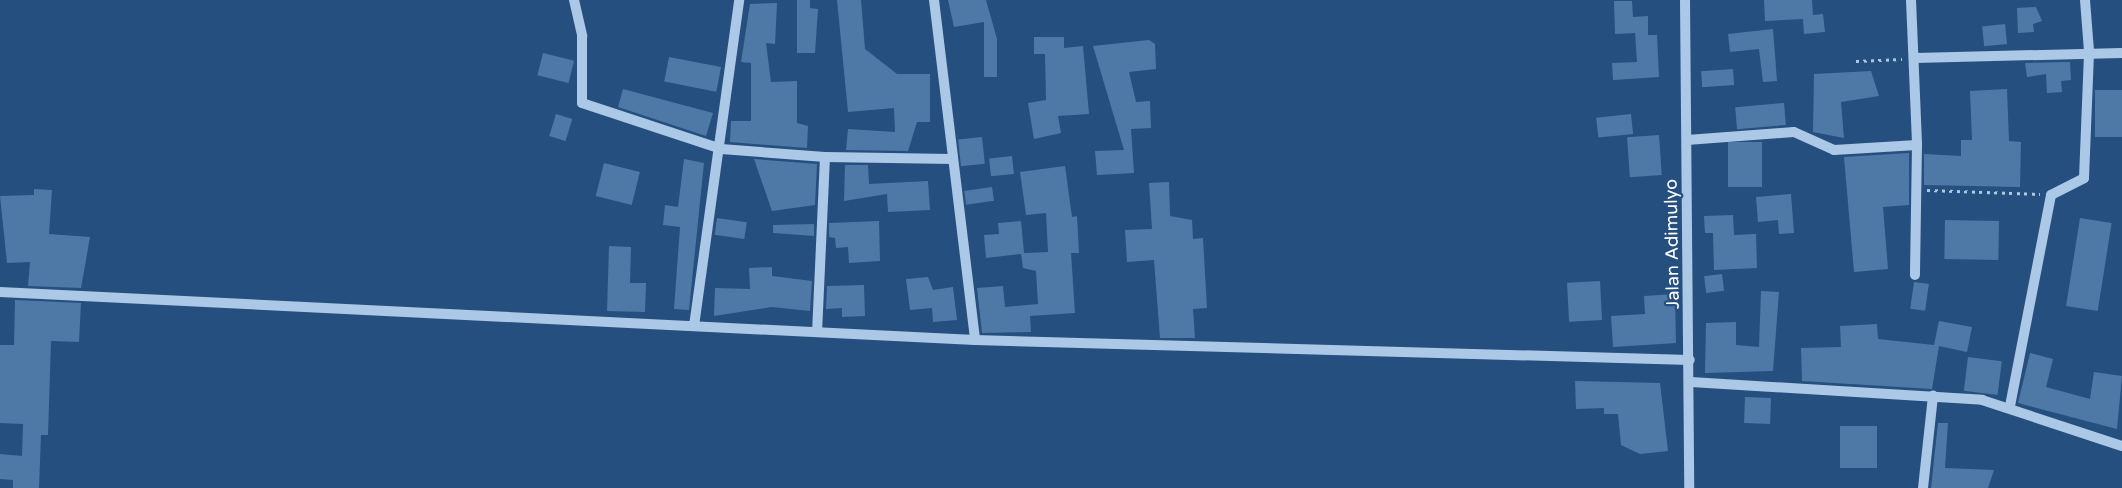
<!DOCTYPE html>
<style>
body{margin:0}
#map{position:relative;width:2122px;height:488px;overflow:hidden;background:#254f7e;font-family:"Varela Round",sans-serif}
div>[style]{position:absolute}
.building>*{inset:0;background:#4e79a7;transform-origin:0 0}
.path>*{height:3px;margin-top:-1.5px;transform-origin:0;background:repeating-linear-gradient(90deg,#abc8e6 0 3px,transparent 0 7.5px)}
.minor>*{height:10px;margin:-5px;padding:0 5px;transform-origin:5px;border-radius:5px;background:#abc8e6}
span{translate:-50% -50%;white-space:nowrap;text-align:center;line-height:1.15;-webkit-text-stroke:4.5px #254f7e;paint-order:stroke}
.street-label{font-size:18px;color:#fff}
</style>
<div id="map">
<div class="building">
<i style="clip-path:polygon(797px 0,810px 0,810px 8px,818px 9px,815px 53px,797px 53px)"></i>
<i style="clip-path:polygon(837px 0,861px 0,865px 49px,897px 74px,930px 74px,930px 122px,917px 122px,908px 151px,846px 150px,848px 129px,895px 132px,894px 108px,848px 112px)"></i>
<i style="clip-path:polygon(948px 0,986px 0,997px 39px,997px 77px,984px 77px,984px 22px,954px 27px)"></i>
<i style="clip-path:polygon(1764px 0,1812px 0,1813px 15px,1823px 14px,1825px 32px,1804px 34px,1803px 19px,1765px 21px)"></i>
<i style="clip-path:polygon(1614px 1px,1632px 1px,1633px 17px,1648px 16px,1648px 35px,1657px 35px,1659px 77px,1613px 80px,1612px 63px,1637px 62px,1635px 33px,1615px 34px)"></i>
<i style="clip-path:polygon(777px 3px,775px 44px,766px 43px,771px 82px,797px 81px,797px 123px,808px 126px,807px 148px,730px 142px,731px 121px,751px 121px,751px 63px,741px 62px,750px 4px)"></i>
<i style="clip-path:polygon(2036px 7px,2042px 21px,2033px 24px,2034px 32px,2018px 33px,2017px 8px)"></i>
<i style="left:2005px;top:24px;width:20px;height:23px;rotate:84deg"></i>
<i style="clip-path:polygon(1773px 29px,1777px 81px,1763px 82px,1759px 49px,1730px 52px,1728px 34px)"></i>
<i style="clip-path:polygon(1034px 37px,1064px 37px,1064px 48px,1083px 46px,1089px 114px,1058px 116px,1061px 133px,1034px 139px,1028px 103px,1046px 100px,1045px 54px,1034px 54px)"></i>
<i style="clip-path:polygon(1149px 40px,1155px 44px,1156px 69px,1129px 72px,1136px 102px,1150px 101px,1151px 128px,1131px 129px,1134px 173px,1097px 175px,1095px 151px,1124px 150px,1093px 46px)"></i>
<i style="left:543px;top:53px;width:32px;height:23px;rotate:14deg"></i>
<i style="left:669px;top:57px;width:53px;height:25px;rotate:11deg"></i>
<i style="clip-path:polygon(2070px 62px,2071px 80px,2061px 81px,2062px 92px,2047px 93px,2046px 74px,2027px 77px,2025px 63px)"></i>
<i style="left:1733px;top:69px;width:16px;height:32px;rotate:86deg"></i>
<i style="clip-path:polygon(1871px 71px,1879px 96px,1841px 102px,1844px 138px,1813px 132px,1814px 74px)"></i>
<i style="clip-path:polygon(623px 89px,713px 113px,706px 136px,618px 107px)"></i>
<i style="clip-path:polygon(2007px 89px,2009px 141px,2021px 142px,2020px 187px,1924px 185px,1924px 154px,1961px 156px,1961px 140px,1972px 140px,1970px 91px)"></i>
<i style="left:2122px;top:90px;width:47px;height:27px;rotate:90deg"></i>
<i style="left:1784px;top:103px;width:22px;height:49px;rotate:85deg"></i>
<i style="left:556px;top:114px;width:17px;height:23px;rotate:17deg"></i>
<i style="left:1631px;top:114px;width:20px;height:35px;rotate:84deg"></i>
<i style="left:1659px;top:135px;width:40px;height:32px;rotate:86deg"></i>
<i style="left:982px;top:137px;width:27px;height:24px;rotate:84deg"></i>
<i style="left:1762px;top:142px;width:45px;height:34px;rotate:90deg"></i>
<i style="clip-path:polygon(1909px 153px,1909px 205px,1883px 207px,1888px 269px,1854px 272px,1844px 157px)"></i>
<i style="left:1012px;top:156px;width:18px;height:23px;rotate:84deg"></i>
<i style="clip-path:polygon(684px 159px,704px 163px,689px 310px,674px 309px,680px 227px,663px 225px,665px 205px,678px 207px)"></i>
<i style="clip-path:polygon(754px 159px,817px 164px,815px 205px,772px 211px)"></i>
<i style="left:604px;top:163px;width:37px;height:34px;rotate:14deg"></i>
<i style="clip-path:polygon(845px 165px,868px 165px,869px 184px,928px 181px,930px 210px,888px 212px,887px 194px,844px 201px)"></i>
<i style="clip-path:polygon(1065px 166px,1072px 217px,1077px 216px,1079px 253px,1071px 253px,1075px 313px,1030px 316px,1031px 332px,982px 333px,977px 288px,1003px 286px,1005px 307px,1038px 304px,1036px 271px,1023px 268px,1021px 254px,986px 258px,984px 235px,999px 234px,998px 223px,1021px 221px,1024px 253px,1048px 252px,1046px 213px,1026px 215px,1020px 172px)"></i>
<i style="clip-path:polygon(1169px 182px,1170px 216px,1192px 220px,1193px 239px,1203px 238px,1207px 308px,1193px 309px,1195px 338px,1160px 338px,1154px 260px,1127px 262px,1125px 230px,1152px 229px,1149px 183px)"></i>
<i style="left:992px;top:187px;width:14px;height:28px;rotate:82deg"></i>
<i style="clip-path:polygon(34px 189px,52px 190px,49px 234px,90px 237px,81px 288px,28px 286px,30px 262px,7px 263px,0 196px,34px 195px)"></i>
<i style="clip-path:polygon(1791px 194px,1794px 233px,1779px 234px,1778px 220px,1758px 222px,1756px 197px)"></i>
<i style="clip-path:polygon(1733px 215px,1734px 235px,1756px 234px,1757px 268px,1714px 270px,1713px 233px,1705px 233px,1704px 216px)"></i>
<i style="left:717px;top:218px;width:30px;height:17px;rotate:8deg"></i>
<i style="left:2080px;top:218px;width:32px;height:89px;rotate:9deg"></i>
<i style="left:1945px;top:220px;width:54px;height:39px;rotate:1deg"></i>
<i style="clip-path:polygon(879px 221px,880px 261px,849px 263px,848px 247px,836px 248px,835px 238px,829px 237px,829px 223px)"></i>
<i style="clip-path:polygon(814px 224px,814px 236px,773px 233px,773px 225px)"></i>
<i style="clip-path:polygon(609px 246px,631px 247px,630px 283px,646px 283px,645px 312px,607px 311px)"></i>
<i style="clip-path:polygon(772px 267px,772px 276px,812px 281px,810px 311px,772px 307px,714px 316px,715px 288px,750px 289px,749px 268px)"></i>
<i style="left:1722px;top:274px;width:17px;height:18px;rotate:83deg"></i>
<i style="clip-path:polygon(928px 277px,933px 290px,953px 287px,957px 320px,933px 322px,932px 308px,910px 310px,906px 279px)"></i>
<i style="left:1600px;top:281px;width:39px;height:33px;rotate:87deg"></i>
<i style="left:1914px;top:282px;width:15px;height:27px;rotate:8deg"></i>
<i style="clip-path:polygon(864px 285px,865px 316px,842px 317px,842px 308px,826px 309px,827px 286px)"></i>
<i style="clip-path:polygon(1761px 291px,1779px 292px,1773px 371px,1705px 373px,1706px 323px,1736px 322px,1736px 345px,1759px 347px)"></i>
<i style="clip-path:polygon(1675px 294px,1676px 343px,1613px 347px,1611px 316px,1645px 314px,1644px 296px)"></i>
<i style="clip-path:polygon(15px 300px,81px 303px,79px 342px,51px 341px,48px 435px,41px 435px,39px 488px,13px 488px,13px 480px,0 479px,0 454px,22px 456px,23px 424px,0 423px,0 345px,14px 345px)"></i>
<i style="clip-path:polygon(1939px 321px,1972px 327px,1967px 352px,1939px 346px,1932px 389px,1802px 381px,1801px 348px,1841px 347px,1840px 326px,1877px 324px,1878px 339px,1934px 345px)"></i>
<i style="clip-path:polygon(2030px 353px,2053px 359px,2046px 387px,2090px 399px,2094px 372px,2122px 376px,2117px 429px,2018px 403px)"></i>
<i style="left:1968px;top:357px;width:34px;height:34px;rotate:7deg"></i>
<i style="clip-path:polygon(1575px 381px,1660px 383px,1668px 451px,1640px 454px,1621px 445px,1618px 414px,1604px 414px,1604px 408px,1576px 409px)"></i>
<i style="left:1745px;top:397px;width:26px;height:26px;rotate:2deg"></i>
<i style="clip-path:polygon(1938px 423px,1948px 423px,1945px 468px,1994px 470px,1988px 488px,1931px 488px)"></i>
<i style="left:1877px;top:426px;width:42px;height:37px;rotate:90deg"></i>
</div>
<div class="path">
<i style="left:1856px;top:61px;width:46px;rotate:-2.5deg"></i>
<i style="left:1927px;top:190px;width:113px;rotate:2deg"></i>
</div>
<div class="minor">
<i style="left:574px;top:0;width:37px;rotate:77deg"></i>
<i style="left:582px;top:36px;width:67px;rotate:90deg"></i>
<i style="left:582px;top:103px;width:146px;rotate:18.3deg"></i>
<i style="left:721px;top:149px;width:104px;rotate:4.4deg"></i>
<i style="left:825px;top:157px;width:175px;rotate:92.6deg"></i>
<i style="left:934px;top:0;width:342px;rotate:83.1deg"></i>
<i style="left:1685px;top:0;width:488px;rotate:89.5deg"></i>
<i style="left:1911px;top:0;width:145px;rotate:87.6deg"></i>
<i style="left:1917px;top:145px;width:130px;rotate:90.9deg"></i>
<i style="left:1915px;top:58px;width:207px;rotate:-1.4deg"></i>
<i style="left:1687px;top:140px;width:107px;rotate:-4.3deg"></i>
<i style="left:1794px;top:132px;width:44px;rotate:24.2deg"></i>
<i style="left:1834px;top:150px;width:83px;rotate:-3.4deg"></i>
<i style="left:825px;top:157px;width:128px;rotate:0.9deg"></i>
<i style="left:0;top:292px;width:976px;rotate:2.82deg"></i>
<i style="left:975px;top:340px;width:715px;rotate:1.6deg"></i>
<i style="left:694px;top:326px;width:329px;rotate:-82.1deg"></i>
<i style="left:1691px;top:382px;width:292px;rotate:3.5deg"></i>
<i style="left:1982px;top:400px;width:147px;rotate:18.2deg"></i>
<i style="left:2010px;top:406px;width:215px;rotate:-79deg"></i>
<i style="left:2051px;top:195px;width:37px;rotate:-27deg"></i>
<i style="left:2084px;top:178px;width:127px;rotate:-87.7deg"></i>
<i style="left:2089px;top:51px;width:51px;rotate:-94.5deg"></i>
<i style="left:1923px;top:488px;width:93px;rotate:-83.8deg"></i>
</div>
<div class="street-label">
<span style="left:1672px;top:244px;rotate:-91deg">Jalan Adimulyo</span>
</div>
</div>
